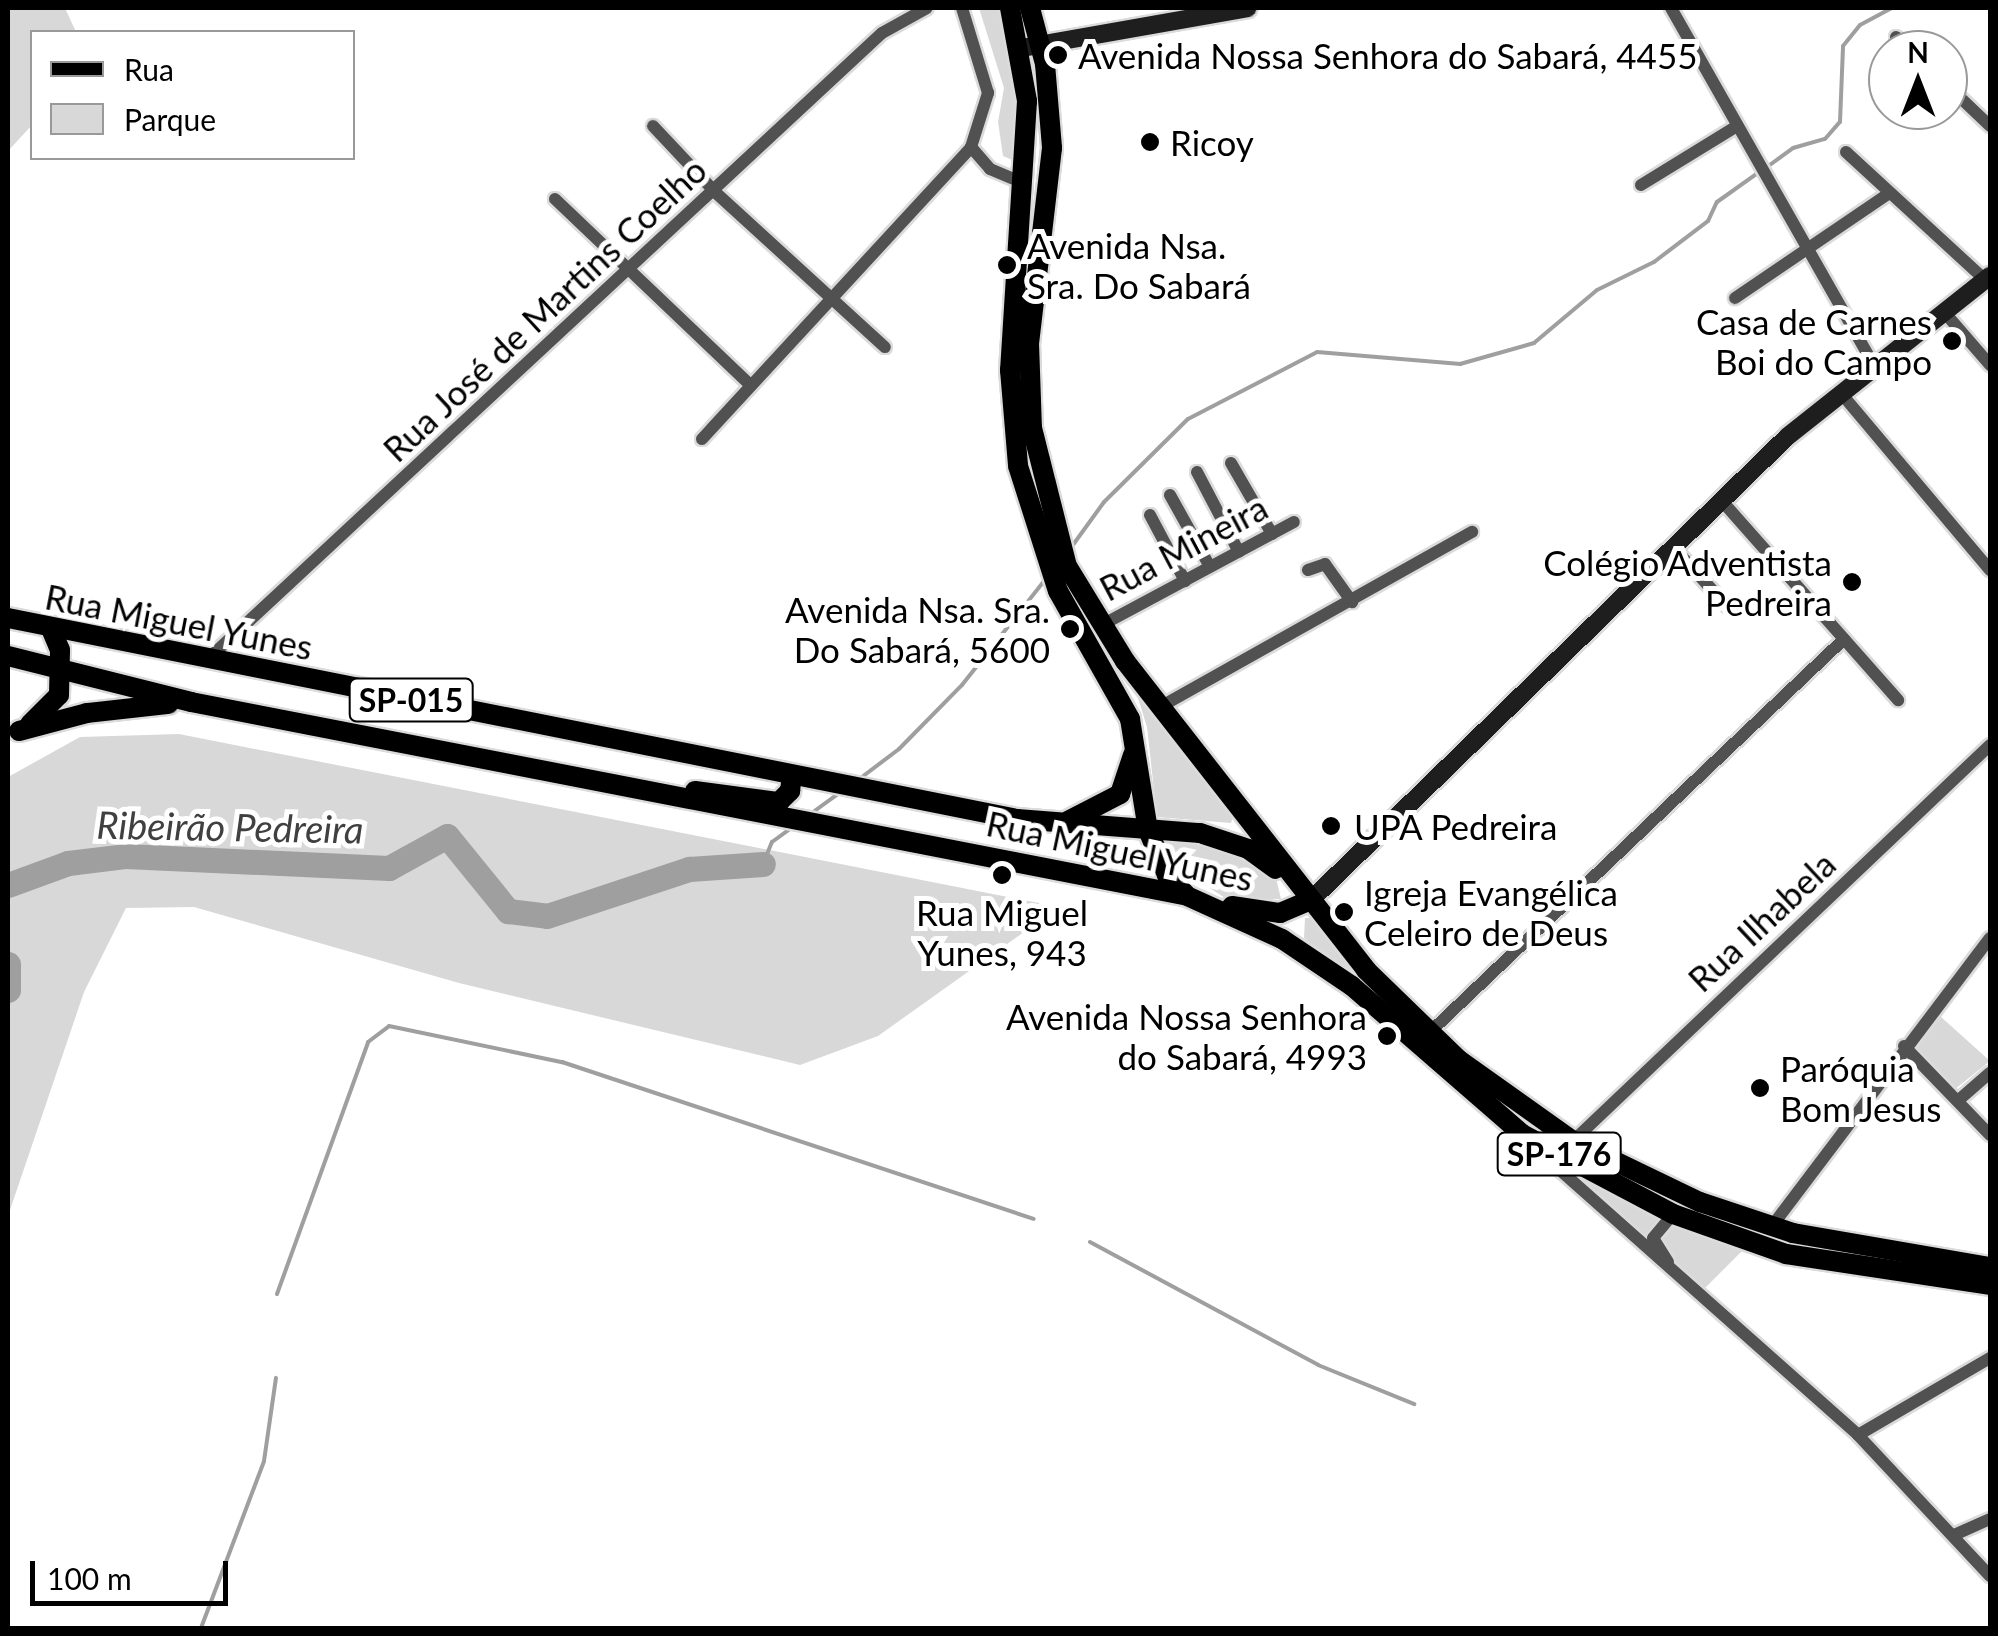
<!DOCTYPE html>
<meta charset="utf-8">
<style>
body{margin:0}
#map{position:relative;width:1998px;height:1636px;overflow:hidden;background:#fff;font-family:Lato,sans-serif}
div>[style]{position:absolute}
.green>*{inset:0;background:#d8d8d8}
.stream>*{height:4px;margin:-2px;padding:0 2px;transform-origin:2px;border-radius:2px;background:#9f9f9f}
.river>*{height:25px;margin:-12.5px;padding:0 12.5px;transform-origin:12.5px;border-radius:12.5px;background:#9f9f9f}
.roads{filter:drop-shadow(2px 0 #dbdbdb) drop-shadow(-2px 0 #dbdbdb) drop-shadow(0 2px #dbdbdb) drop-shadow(0 -2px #dbdbdb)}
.street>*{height:12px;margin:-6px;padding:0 6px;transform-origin:6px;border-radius:6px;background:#515151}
.secondary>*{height:18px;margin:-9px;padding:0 9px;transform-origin:9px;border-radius:9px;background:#1e1e1e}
.primary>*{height:20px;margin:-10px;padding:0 10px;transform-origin:10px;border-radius:10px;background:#000}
.dots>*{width:28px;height:28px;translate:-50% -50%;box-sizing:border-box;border:5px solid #fff;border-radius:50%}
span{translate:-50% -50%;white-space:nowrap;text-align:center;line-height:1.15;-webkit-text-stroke:10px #fff;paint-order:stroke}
.shield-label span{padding:2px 8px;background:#fff;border:2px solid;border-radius:8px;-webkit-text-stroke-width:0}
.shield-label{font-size:32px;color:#000;font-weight:700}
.poi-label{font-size:35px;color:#000}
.left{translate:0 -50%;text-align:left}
.right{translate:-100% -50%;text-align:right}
.street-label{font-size:35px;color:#000}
.water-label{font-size:38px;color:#404040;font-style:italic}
.frame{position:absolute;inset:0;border:10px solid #000;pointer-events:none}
.legend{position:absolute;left:30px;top:30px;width:325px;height:130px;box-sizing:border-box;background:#fff;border:2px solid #999;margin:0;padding:12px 18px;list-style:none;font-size:30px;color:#000}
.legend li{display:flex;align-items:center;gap:20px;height:50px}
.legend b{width:50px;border:2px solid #999}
.north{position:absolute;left:1868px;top:30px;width:100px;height:100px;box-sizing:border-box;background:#fff;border:2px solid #999;border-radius:50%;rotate:0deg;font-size:28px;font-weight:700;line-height:40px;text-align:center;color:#000}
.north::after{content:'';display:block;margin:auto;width:35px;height:45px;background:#000;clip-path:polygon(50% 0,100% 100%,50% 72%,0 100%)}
.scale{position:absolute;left:30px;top:1561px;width:198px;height:45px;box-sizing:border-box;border:5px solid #000;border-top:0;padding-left:12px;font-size:30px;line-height:35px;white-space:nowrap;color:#000;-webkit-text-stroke:8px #fff;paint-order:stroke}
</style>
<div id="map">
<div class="green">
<i style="clip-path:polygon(8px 8px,65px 8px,76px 32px,32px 32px,32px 125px,8px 151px)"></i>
<i style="clip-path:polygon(979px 8px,1004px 8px,1019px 66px,1019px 163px,1003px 156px,998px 122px,1004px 88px)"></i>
<i style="clip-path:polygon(1134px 685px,1233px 817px,1231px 823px,1157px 817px,1147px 727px)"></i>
<i style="clip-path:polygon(179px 734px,1059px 907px,878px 1036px,800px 1065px,459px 983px,194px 907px,126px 908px,84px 992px,8px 1216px,8px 777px,80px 737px)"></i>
<i style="clip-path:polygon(1176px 840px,1226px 847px,1276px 878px,1281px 899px,1230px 901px,1170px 863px,1167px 844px)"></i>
<i style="clip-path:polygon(1305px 918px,1312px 918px,1362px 984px,1304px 938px)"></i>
<i style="clip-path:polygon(1940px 1016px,1990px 1061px,1954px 1090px,1917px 1048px)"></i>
<i style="clip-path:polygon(1551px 1156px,1744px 1249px,1703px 1290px)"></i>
</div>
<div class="stream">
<i style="left:1767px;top:167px;width:32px;rotate:-36deg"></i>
<i style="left:1793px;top:148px;width:33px;rotate:-16deg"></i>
<i style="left:1825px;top:139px;width:23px;rotate:-49deg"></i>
<i style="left:1840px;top:122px;width:76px;rotate:-87.7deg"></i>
<i style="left:1843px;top:46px;width:27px;rotate:-51deg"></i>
<i style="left:1860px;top:25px;width:36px;rotate:-28deg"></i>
<i style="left:1070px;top:549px;width:58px;rotate:-54.1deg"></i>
<i style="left:1104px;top:502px;width:118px;rotate:-44.7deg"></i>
<i style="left:1188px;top:419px;width:145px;rotate:-27.4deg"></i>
<i style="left:1317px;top:352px;width:144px;rotate:4.8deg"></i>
<i style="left:1460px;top:364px;width:77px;rotate:-15.8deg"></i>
<i style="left:1534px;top:343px;width:82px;rotate:-40.1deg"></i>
<i style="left:1597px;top:290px;width:64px;rotate:-26.2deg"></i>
<i style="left:1654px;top:262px;width:68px;rotate:-37.2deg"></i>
<i style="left:1708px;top:221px;width:21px;rotate:-65deg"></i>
<i style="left:1717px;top:202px;width:52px;rotate:-35.5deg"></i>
<i style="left:858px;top:780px;width:51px;rotate:-37.1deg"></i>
<i style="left:899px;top:749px;width:90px;rotate:-45.5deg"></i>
<i style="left:962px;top:685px;width:134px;rotate:-51.7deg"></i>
<i style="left:809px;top:815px;width:41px;rotate:-36deg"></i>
<i style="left:763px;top:864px;width:24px;rotate:-68deg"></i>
<i style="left:772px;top:842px;width:27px;rotate:-36deg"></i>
<i style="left:1090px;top:1242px;width:259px;rotate:28.3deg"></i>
<i style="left:1318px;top:1365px;width:104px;rotate:22.1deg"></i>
<i style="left:277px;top:1294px;width:268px;rotate:-70.1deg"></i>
<i style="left:368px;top:1042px;width:26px;rotate:-37deg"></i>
<i style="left:389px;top:1026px;width:177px;rotate:11.8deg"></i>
<i style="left:562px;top:1062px;width:497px;rotate:18.4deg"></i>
<i style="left:201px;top:1628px;width:178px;rotate:-69.3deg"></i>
<i style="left:264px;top:1461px;width:84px;rotate:-81.8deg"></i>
</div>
<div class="river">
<i style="left:8px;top:885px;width:64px;rotate:-20.1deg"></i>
<i style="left:68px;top:863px;width:57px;rotate:-7deg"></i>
<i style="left:125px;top:856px;width:264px;rotate:2.6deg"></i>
<i style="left:389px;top:868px;width:66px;rotate:-28.9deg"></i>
<i style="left:447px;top:836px;width:97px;rotate:50.9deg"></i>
<i style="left:508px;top:911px;width:39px;rotate:7deg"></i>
<i style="left:547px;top:916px;width:150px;rotate:-18.3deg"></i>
<i style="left:689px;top:869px;width:74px;rotate:-3.9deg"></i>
<i style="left:8px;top:964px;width:26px;rotate:90deg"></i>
</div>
<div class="roads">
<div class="street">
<i style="left:1671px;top:8px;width:411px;rotate:60.4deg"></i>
<i style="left:1896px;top:37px;width:19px;rotate:43deg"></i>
<i style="left:1948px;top:86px;width:58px;rotate:43.6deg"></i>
<i style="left:653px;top:126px;width:91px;rotate:46.8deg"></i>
<i style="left:715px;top:192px;width:230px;rotate:42.4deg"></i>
<i style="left:971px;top:147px;width:29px;rotate:49deg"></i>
<i style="left:990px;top:169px;width:38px;rotate:23deg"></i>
<i style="left:1846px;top:152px;width:189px;rotate:42.6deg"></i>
<i style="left:1641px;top:185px;width:113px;rotate:-31.6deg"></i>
<i style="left:555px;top:199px;width:268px;rotate:43.6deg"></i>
<i style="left:1735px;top:298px;width:185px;rotate:-34.2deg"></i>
<i style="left:1945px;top:313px;width:69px;rotate:49.1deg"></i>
<i style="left:1840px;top:392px;width:233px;rotate:49.9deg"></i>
<i style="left:702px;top:439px;width:397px;rotate:-47.3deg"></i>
<i style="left:971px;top:147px;width:57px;rotate:-72.5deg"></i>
<i style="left:988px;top:93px;width:89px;rotate:-107deg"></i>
<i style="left:1231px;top:463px;width:82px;rotate:60deg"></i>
<i style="left:1197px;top:472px;width:90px;rotate:62.3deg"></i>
<i style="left:1170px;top:495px;width:82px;rotate:60.9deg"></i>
<i style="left:1722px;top:501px;width:266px;rotate:48.5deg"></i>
<i style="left:1150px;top:515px;width:75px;rotate:62.1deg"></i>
<i style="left:1674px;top:548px;width:79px;rotate:47.6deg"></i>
<i style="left:1308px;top:570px;width:18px;rotate:-19deg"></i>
<i style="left:1325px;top:564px;width:47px;rotate:54.6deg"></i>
<i style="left:1100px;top:626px;width:220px;rotate:-28.2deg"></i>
<i style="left:207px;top:660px;width:921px;rotate:-42.89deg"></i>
<i style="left:882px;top:33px;width:51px;rotate:-29.1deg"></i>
<i style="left:1160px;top:707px;width:358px;rotate:-29.3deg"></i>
<i style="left:1429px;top:1033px;width:572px;rotate:-43.51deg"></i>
<i style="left:1904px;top:1046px;width:124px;rotate:46deg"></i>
<i style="left:1961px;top:1098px;width:38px;rotate:-41deg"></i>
<i style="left:1573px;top:1141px;width:575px;rotate:-43.52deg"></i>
<i style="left:1534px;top:1147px;width:433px;rotate:41.6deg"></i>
<i style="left:1858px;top:1435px;width:193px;rotate:46.9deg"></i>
<i style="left:1772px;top:1226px;width:361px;rotate:-52.9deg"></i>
<i style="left:1668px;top:1262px;width:28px;rotate:-122deg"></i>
<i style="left:1653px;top:1238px;width:31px;rotate:-50deg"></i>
<i style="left:1858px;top:1435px;width:153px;rotate:-30.3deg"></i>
<i style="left:1954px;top:1535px;width:39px;rotate:-24deg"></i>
</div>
<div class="secondary">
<i style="left:1027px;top:47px;width:224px;rotate:-10deg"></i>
<i style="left:1311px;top:900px;width:665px;rotate:-44.21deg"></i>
<i style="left:1788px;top:436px;width:258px;rotate:-38.4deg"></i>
</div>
<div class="primary">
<i style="left:1010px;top:8px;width:95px;rotate:79.6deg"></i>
<i style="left:1027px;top:101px;width:270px;rotate:93.6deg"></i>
<i style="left:1010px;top:370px;width:96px;rotate:85.2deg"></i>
<i style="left:1018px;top:466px;width:131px;rotate:72.3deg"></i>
<i style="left:1058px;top:591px;width:147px;rotate:60.6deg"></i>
<i style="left:1130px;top:719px;width:112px;rotate:80.8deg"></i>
<i style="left:1148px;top:830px;width:49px;rotate:67.1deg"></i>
<i style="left:1167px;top:875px;width:29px;rotate:46deg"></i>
<i style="left:1187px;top:896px;width:104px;rotate:24.4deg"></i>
<i style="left:1282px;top:939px;width:84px;rotate:33.9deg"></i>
<i style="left:1352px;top:986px;width:225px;rotate:41deg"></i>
<i style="left:1522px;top:1134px;width:171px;rotate:27.9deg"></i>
<i style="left:1673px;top:1214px;width:120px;rotate:19.5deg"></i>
<i style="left:1786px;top:1254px;width:206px;rotate:8.6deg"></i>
<i style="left:1030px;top:8px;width:58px;rotate:75deg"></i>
<i style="left:1045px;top:64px;width:84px;rotate:85.2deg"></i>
<i style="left:1052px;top:148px;width:196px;rotate:96.7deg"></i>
<i style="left:1029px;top:343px;width:85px;rotate:88deg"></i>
<i style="left:1032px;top:428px;width:142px;rotate:75.8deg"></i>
<i style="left:1067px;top:566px;width:111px;rotate:58.6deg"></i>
<i style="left:1125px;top:661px;width:392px;rotate:52deg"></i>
<i style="left:1366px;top:970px;width:129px;rotate:44.1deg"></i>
<i style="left:1459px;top:1060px;width:140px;rotate:35.4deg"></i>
<i style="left:1573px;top:1141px;width:141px;rotate:25.7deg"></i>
<i style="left:1700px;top:1202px;width:98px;rotate:18.4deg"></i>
<i style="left:1793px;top:1233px;width:200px;rotate:9.8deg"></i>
<i style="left:8px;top:618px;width:1029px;rotate:11.27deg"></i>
<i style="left:1017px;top:819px;width:184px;rotate:4.4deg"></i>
<i style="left:1200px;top:833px;width:51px;rotate:18.4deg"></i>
<i style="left:1248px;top:849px;width:34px;rotate:36deg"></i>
<i style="left:8px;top:656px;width:189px;rotate:14.1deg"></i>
<i style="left:191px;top:702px;width:1012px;rotate:11deg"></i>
<i style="left:30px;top:724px;width:41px;rotate:-45deg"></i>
<i style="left:59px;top:695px;width:45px;rotate:-88.7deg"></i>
<i style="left:60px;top:650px;width:21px;rotate:-113deg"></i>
<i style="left:19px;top:731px;width:70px;rotate:-14.8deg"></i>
<i style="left:87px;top:713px;width:82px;rotate:-6.3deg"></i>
<i style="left:695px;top:791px;width:85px;rotate:7.5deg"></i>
<i style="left:779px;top:802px;width:16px;rotate:-45deg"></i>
<i style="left:790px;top:791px;width:16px;rotate:-83deg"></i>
<i style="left:1068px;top:821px;width:59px;rotate:-27.4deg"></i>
<i style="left:1120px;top:794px;width:41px;rotate:-71.6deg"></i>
<i style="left:1232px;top:906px;width:49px;rotate:8.3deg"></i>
<i style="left:1280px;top:913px;width:34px;rotate:-23deg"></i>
</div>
</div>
<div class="dots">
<i style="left:1058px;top:55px;background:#000"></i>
<i style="left:1150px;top:142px;background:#000"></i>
<i style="left:1007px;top:265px;background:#000"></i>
<i style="left:1952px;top:341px;background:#000"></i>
<i style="left:1852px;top:582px;background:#000"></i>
<i style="left:1070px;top:629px;background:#000"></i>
<i style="left:1331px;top:826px;background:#000"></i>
<i style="left:1002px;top:875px;background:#000"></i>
<i style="left:1344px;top:912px;background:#000"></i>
<i style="left:1387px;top:1036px;background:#000"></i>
<i style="left:1760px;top:1088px;background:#000"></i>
</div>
<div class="shield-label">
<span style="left:411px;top:700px">SP-015</span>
<span style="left:1559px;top:1154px">SP-176</span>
</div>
<div class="poi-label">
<span class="left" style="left:1078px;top:55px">Avenida Nossa Senhora do Sabará, 4455</span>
<span class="left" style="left:1170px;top:142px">Ricoy</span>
<span class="left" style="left:1027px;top:265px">Avenida Nsa.<br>Sra. Do Sabará</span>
<span class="right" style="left:1932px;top:341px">Casa de Carnes<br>Boi do Campo</span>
<span class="right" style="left:1832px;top:582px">Colégio Adventista<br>Pedreira</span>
<span class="right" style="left:1050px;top:629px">Avenida Nsa. Sra.<br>Do Sabará, 5600</span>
<span class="left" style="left:1354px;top:826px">UPA Pedreira</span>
<span class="left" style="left:1364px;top:912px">Igreja Evangélica<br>Celeiro de Deus</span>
<span style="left:1002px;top:932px">Rua Miguel<br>Yunes, 943</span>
<span class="right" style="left:1367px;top:1036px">Avenida Nossa Senhora<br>do Sabará, 4993</span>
<span class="left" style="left:1780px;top:1088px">Paróquia<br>Bom Jesus</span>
</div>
<div class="street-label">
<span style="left:544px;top:309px;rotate:-43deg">Rua José de Martins Coelho</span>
<span style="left:1183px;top:547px;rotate:-28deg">Rua Mineira</span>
<span style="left:179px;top:621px;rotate:11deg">Rua Miguel Yunes</span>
<span style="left:1120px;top:850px;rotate:12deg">Rua Miguel Yunes</span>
<span style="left:1761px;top:921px;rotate:-43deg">Rua Ilhabela</span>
</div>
<div class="water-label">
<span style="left:230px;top:827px;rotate:1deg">Ribeirão Pedreira</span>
</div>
<div class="frame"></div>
<ul class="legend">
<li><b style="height:12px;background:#000"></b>Rua</li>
<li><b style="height:28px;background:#d8d8d8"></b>Parque</li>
</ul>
<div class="north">N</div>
<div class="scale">100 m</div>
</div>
